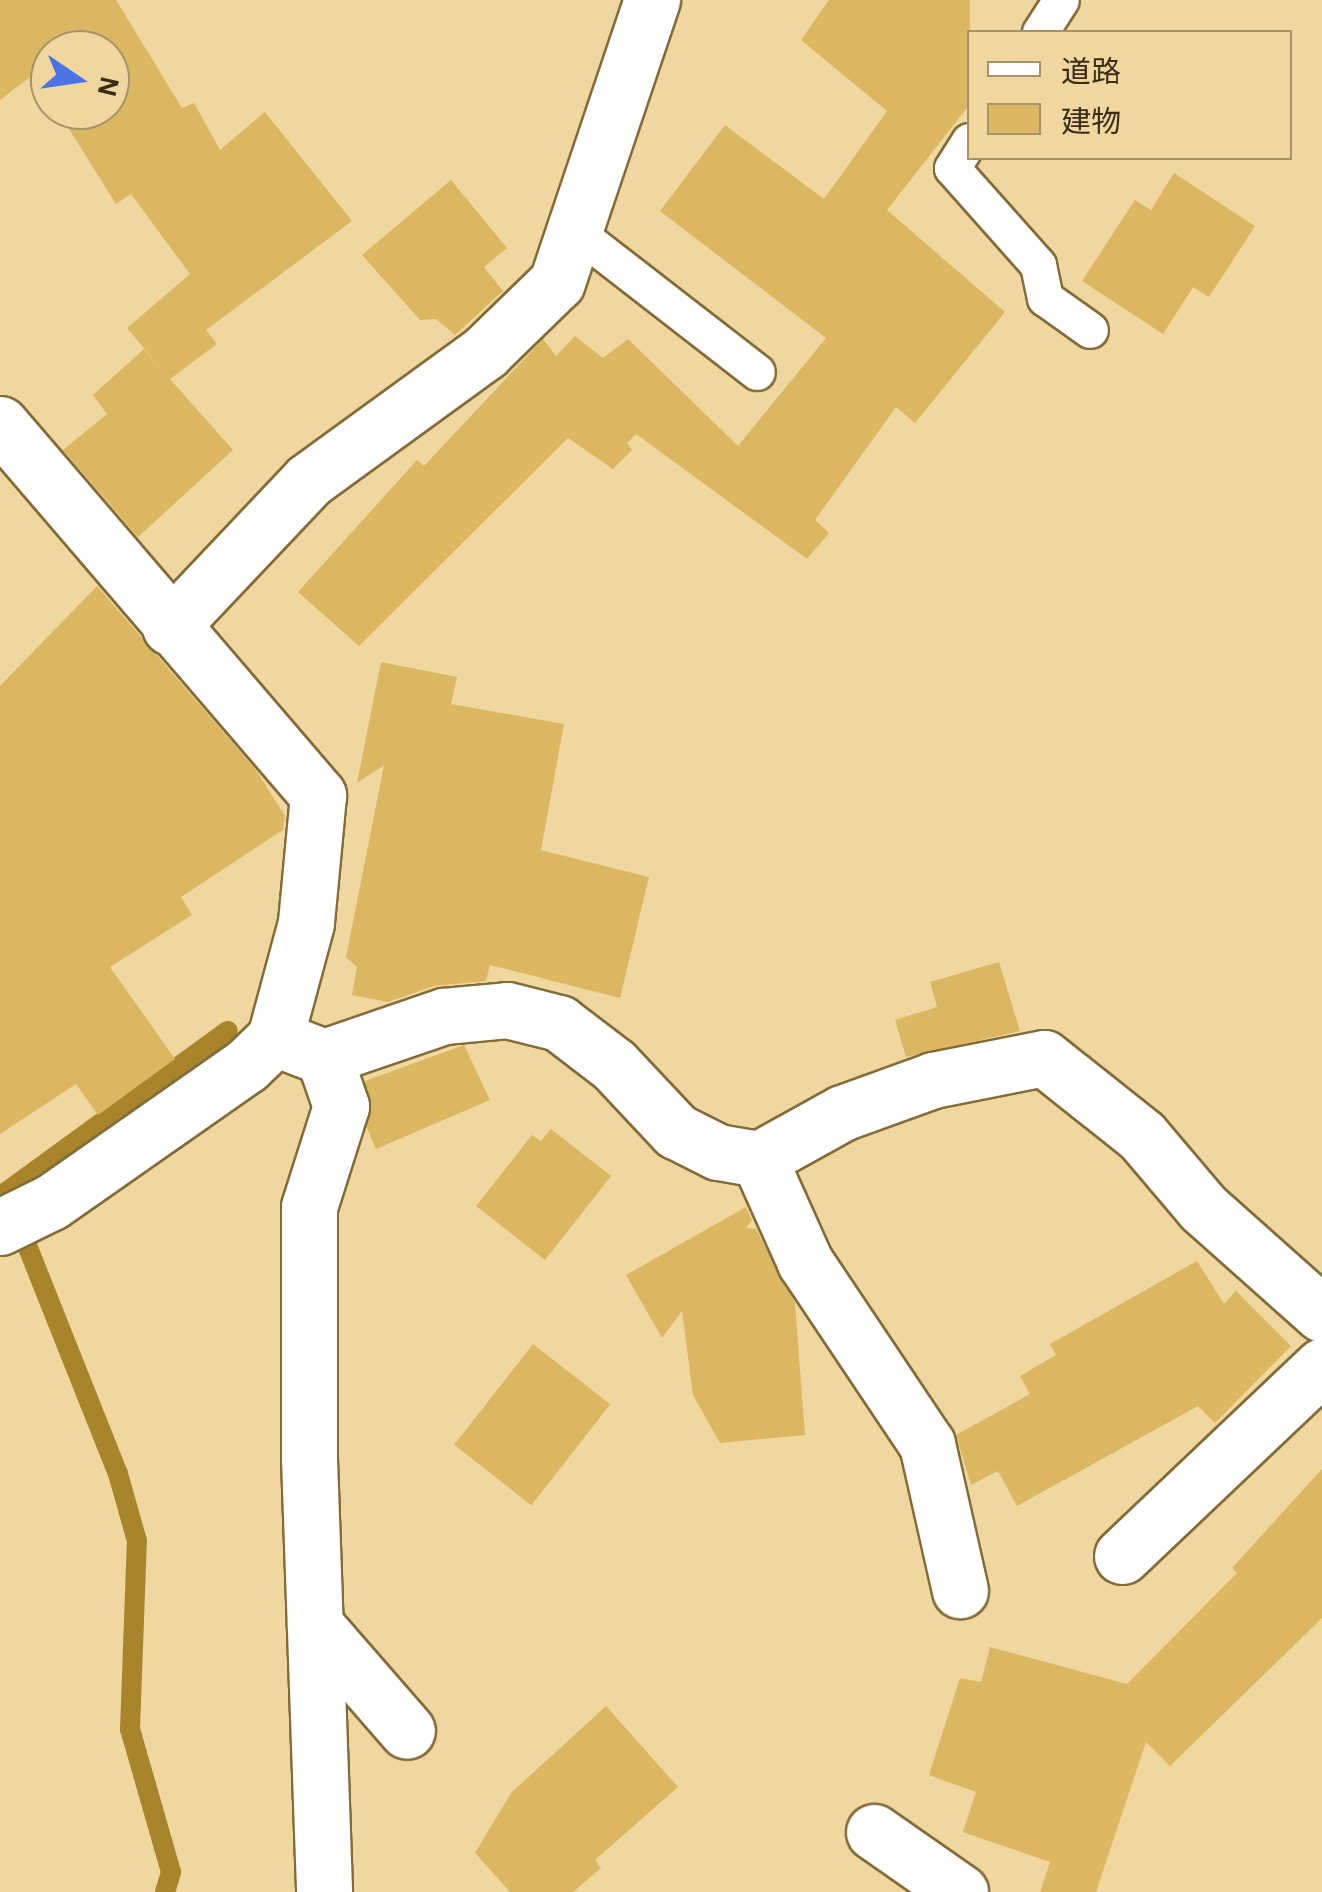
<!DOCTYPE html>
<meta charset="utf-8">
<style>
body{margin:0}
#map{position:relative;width:1322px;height:1892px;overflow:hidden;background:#f0d7a0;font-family:"Alegreya Sans","Noto Sans JP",sans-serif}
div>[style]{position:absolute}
.stream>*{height:20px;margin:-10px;padding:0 10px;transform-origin:10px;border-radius:10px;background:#a8842b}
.building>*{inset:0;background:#dcb762;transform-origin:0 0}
.roads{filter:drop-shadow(2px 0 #836c38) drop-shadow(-2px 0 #836c38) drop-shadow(0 2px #836c38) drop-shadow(0 -2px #836c38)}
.service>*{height:35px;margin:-17.5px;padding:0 17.5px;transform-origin:17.5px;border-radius:17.5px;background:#fff}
.minor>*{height:55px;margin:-27.5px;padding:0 27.5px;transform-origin:27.5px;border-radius:27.5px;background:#fff}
span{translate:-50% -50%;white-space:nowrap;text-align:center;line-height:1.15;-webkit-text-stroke:10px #f0d7a0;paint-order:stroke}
.legend{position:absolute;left:967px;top:30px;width:325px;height:130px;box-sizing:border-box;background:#f0d7a0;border:2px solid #a6936a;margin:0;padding:12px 18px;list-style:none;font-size:30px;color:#382e18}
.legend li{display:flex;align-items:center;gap:20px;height:50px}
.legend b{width:50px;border:2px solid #a6936a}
.north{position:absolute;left:30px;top:30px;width:100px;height:100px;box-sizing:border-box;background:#f0d7a0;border:2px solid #a6936a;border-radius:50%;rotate:103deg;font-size:28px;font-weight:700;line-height:40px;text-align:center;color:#382e18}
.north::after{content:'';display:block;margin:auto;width:35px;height:45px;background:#4a73e6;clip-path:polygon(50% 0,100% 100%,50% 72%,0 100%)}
</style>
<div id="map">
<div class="stream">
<i style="left:165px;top:1892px;width:21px;rotate:-73deg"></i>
<i style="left:171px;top:1872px;width:149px;rotate:-106deg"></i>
<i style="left:130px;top:1729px;width:188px;rotate:-87.9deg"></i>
<i style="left:137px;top:1541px;width:70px;rotate:-105.8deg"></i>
<i style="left:118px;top:1474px;width:303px;rotate:-111.7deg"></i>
<i style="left:6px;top:1192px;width:274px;rotate:-36deg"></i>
</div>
<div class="building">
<i style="clip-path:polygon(0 0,116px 0,182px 108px,194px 103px,220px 150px,265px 112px,352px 221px,206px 330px,217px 344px,170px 379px,233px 450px,138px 537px,63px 450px,107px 414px,93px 395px,144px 349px,169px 378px,127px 328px,190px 274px,131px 194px,116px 204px,57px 110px,110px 110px,110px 50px,50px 50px,50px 99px,34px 74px,0 100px)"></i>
<i style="clip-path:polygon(829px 0,970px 0,970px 104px,887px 210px,1005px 312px,915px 423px,896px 407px,815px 520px,829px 533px,807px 559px,636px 434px,627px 443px,632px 450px,613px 469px,568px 438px,359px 646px,298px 592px,417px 460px,424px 466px,543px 339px,556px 356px,575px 336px,603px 358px,628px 339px,738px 446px,826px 338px,660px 211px,725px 125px,824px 199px,887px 111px,801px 40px)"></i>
<i style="clip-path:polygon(1174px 173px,1255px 226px,1209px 297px,1193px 287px,1163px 334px,1082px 281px,1135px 200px,1151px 210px)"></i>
<i style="clip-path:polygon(451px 180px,507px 248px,484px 267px,503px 291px,455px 335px,436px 319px,420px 320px,362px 255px)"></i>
<i style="clip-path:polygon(97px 586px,256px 770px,285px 816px,283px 830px,181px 897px,192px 915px,110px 967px,175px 1059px,98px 1115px,76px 1084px,0 1134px,0 686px)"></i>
<i style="clip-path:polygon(381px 662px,457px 677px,451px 704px,564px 724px,541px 850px,649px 877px,620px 998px,490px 965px,486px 981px,434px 986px,388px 1002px,352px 995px,357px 967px,346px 957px,384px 765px,357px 783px)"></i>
<i style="clip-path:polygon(999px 962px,1020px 1031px,906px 1057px,895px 1020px,937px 1007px,930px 982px)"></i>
<i style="clip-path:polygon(464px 1045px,490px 1100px,376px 1149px,367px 1128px,365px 1081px)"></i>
<i style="clip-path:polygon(551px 1129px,611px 1176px,545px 1260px,476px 1206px,532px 1135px,541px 1141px)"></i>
<i style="clip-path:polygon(746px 1207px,752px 1220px,746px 1228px,756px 1229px,795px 1303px,805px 1435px,720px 1443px,693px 1395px,682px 1311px,662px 1338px,626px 1275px)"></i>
<i style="clip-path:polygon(1197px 1261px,1224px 1304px,1236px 1291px,1291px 1346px,1215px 1423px,1198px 1406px,1017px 1506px,998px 1471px,971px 1485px,956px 1435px,1030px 1394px,1020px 1376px,1056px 1355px,1050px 1344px)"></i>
<i style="left:533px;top:1344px;width:98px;height:128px;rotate:38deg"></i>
<i style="clip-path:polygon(1322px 1469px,1322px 1618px,1170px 1766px,1146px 1742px,1096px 1892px,1040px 1892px,1050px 1862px,963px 1832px,976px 1792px,929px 1775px,960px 1678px,981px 1682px,990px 1647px,1127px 1684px,1237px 1573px,1232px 1568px)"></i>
<i style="clip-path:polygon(606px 1706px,678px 1787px,595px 1860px,601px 1868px,573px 1892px,510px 1892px,475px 1853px,511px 1793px)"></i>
</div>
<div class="roads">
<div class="service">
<i style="left:1040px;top:32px;width:38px;rotate:-57deg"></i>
<i style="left:969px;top:141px;width:32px;rotate:122deg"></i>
<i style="left:952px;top:168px;width:130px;rotate:48.4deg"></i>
<i style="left:1038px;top:265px;width:34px;rotate:78deg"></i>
<i style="left:1045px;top:298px;width:55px;rotate:35.4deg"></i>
<i style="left:575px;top:231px;width:230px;rotate:37.8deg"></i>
</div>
<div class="minor">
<i style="left:0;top:424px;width:489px;rotate:49.4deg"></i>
<i style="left:318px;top:795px;width:129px;rotate:95.4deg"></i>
<i style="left:306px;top:923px;width:119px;rotate:105.1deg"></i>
<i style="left:275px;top:1038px;width:39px;rotate:136deg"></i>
<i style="left:247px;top:1065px;width:239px;rotate:145deg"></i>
<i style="left:51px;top:1202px;width:57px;rotate:153.9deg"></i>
<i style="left:170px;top:627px;width:202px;rotate:-46.6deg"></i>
<i style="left:309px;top:480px;width:218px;rotate:-36deg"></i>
<i style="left:485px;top:352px;width:100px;rotate:-44.2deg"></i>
<i style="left:557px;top:282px;width:298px;rotate:-71.4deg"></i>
<i style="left:275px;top:1038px;width:53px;rotate:21.2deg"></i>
<i style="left:324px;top:1057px;width:127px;rotate:-18.9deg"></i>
<i style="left:444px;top:1016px;width:63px;rotate:-5.4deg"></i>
<i style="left:507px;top:1010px;width:54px;rotate:14deg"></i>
<i style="left:559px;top:1023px;width:69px;rotate:37.4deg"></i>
<i style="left:614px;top:1065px;width:91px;rotate:46.8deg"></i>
<i style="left:676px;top:1131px;width:47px;rotate:26.6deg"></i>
<i style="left:718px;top:1152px;width:42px;rotate:9.7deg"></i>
<i style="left:759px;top:1159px;width:95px;rotate:-29deg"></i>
<i style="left:842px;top:1113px;width:97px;rotate:-19.9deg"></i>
<i style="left:933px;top:1080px;width:113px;rotate:-11.2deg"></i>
<i style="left:1044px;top:1058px;width:125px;rotate:38.5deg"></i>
<i style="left:1142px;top:1136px;width:94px;rotate:49.7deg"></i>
<i style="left:1203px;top:1208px;width:159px;rotate:41.7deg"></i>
<i style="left:324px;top:1057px;width:52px;rotate:70.9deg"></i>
<i style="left:341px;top:1106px;width:106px;rotate:107.6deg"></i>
<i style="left:309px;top:1207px;width:252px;rotate:90deg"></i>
<i style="left:309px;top:1459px;width:433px;rotate:88deg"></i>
<i style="left:759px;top:1159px;width:113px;rotate:65.9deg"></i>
<i style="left:805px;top:1262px;width:219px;rotate:56.2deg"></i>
<i style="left:927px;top:1444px;width:150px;rotate:77.3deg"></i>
<i style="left:1122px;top:1556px;width:276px;rotate:-43.5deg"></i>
<i style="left:315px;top:1625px;width:140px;rotate:49deg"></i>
<i style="left:874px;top:1832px;width:105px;rotate:34.9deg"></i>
</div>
</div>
<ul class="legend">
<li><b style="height:12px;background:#fff"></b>道路</li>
<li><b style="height:28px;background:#dcb762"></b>建物</li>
</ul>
<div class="north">N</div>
</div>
